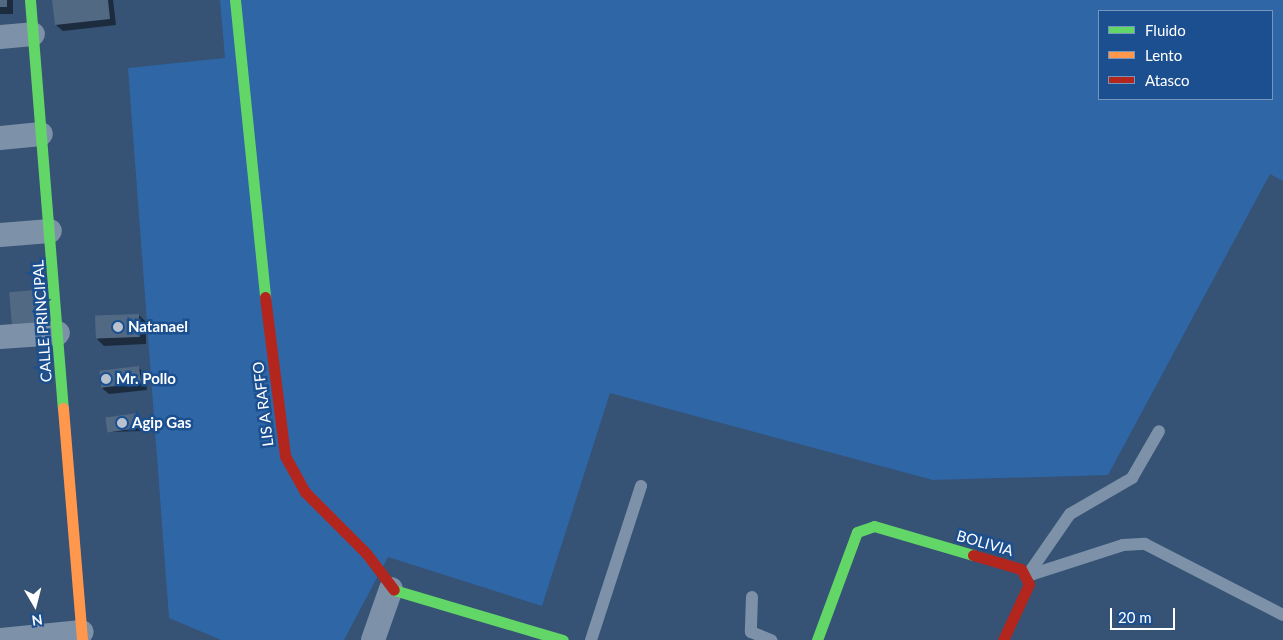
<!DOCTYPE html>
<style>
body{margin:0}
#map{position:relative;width:1283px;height:640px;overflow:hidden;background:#365274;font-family:Lato,sans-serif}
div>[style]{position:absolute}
.green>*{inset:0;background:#2f66a5}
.shadow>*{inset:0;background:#0007;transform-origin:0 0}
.building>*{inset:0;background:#526984;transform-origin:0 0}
.lane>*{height:12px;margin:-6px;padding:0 6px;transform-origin:6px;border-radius:6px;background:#7d92a8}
.street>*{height:24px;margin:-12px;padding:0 12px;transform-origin:12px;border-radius:12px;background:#7d92a8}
.fast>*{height:11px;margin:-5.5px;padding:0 5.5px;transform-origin:5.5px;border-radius:5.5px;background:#63d668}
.slow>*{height:11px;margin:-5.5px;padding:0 5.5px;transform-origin:5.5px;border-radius:5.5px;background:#ff974d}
.jam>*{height:11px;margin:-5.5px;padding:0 5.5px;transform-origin:5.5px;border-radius:5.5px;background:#b3261e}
.dots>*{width:14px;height:14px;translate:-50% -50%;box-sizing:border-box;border:2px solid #1b4f8f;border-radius:50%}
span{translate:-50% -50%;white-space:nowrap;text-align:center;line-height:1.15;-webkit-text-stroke:5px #1b4f8f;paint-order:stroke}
.street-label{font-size:15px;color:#fff}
.poi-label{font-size:15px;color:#fff;font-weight:700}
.left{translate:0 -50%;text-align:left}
.legend{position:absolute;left:1098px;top:10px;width:175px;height:90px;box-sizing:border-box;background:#1b4f8f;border:1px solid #7695bc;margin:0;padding:6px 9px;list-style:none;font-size:15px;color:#fff}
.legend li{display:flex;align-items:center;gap:10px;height:25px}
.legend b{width:25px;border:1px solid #7695bc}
.north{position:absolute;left:10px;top:580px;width:50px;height:50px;-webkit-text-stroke:4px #1b4f8f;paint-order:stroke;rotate:172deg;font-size:14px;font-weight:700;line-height:20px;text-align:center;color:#fff}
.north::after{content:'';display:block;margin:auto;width:18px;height:22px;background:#fff;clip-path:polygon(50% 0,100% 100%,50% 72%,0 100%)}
.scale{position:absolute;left:1110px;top:608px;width:65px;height:22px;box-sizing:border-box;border:2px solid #fff;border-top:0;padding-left:6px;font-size:15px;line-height:18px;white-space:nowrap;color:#fff;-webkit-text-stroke:4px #1b4f8f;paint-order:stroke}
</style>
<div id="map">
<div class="green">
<i style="clip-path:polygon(evenodd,220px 0,1283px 0,1283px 181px,1270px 174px,1108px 475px,933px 480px,610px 393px,542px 606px,388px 557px,344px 640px,221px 640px,169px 618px,128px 68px,225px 58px,220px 0,1099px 11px,1272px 11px,1272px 99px,1099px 99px,1099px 11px)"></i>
</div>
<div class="shadow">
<i style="left:0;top:0;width:13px;height:14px"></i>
<i style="clip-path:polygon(54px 0,113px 0,116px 25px,63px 31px,56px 25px)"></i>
<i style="clip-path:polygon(35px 291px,42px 298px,45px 333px,20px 334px)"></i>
<i style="clip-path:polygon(139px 315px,146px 322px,146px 344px,104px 346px,97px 339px)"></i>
<i style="clip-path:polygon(138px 367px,145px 374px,147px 390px,109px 394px,102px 388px)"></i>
<i style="clip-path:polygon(138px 415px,142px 431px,108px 432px)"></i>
</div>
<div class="building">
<i style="left:0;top:0;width:7px;height:7px"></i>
<i style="clip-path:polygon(52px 0,108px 0,110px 19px,55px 25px)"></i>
<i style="left:36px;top:290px;width:36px;height:27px;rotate:85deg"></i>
<i style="left:139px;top:314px;width:23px;height:44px;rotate:88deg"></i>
<i style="left:139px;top:366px;width:17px;height:40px;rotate:83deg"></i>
<i style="left:138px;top:413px;width:15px;height:33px;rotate:82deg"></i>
</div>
<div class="lane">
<i style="left:1027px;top:576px;width:101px;rotate:-17.9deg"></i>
<i style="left:1123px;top:545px;width:22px;rotate:-3deg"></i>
<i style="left:1145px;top:544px;width:155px;rotate:27.2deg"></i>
<i style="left:1027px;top:576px;width:75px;rotate:-55.3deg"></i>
<i style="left:1070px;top:514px;width:72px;rotate:-30.1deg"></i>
<i style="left:1132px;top:478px;width:54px;rotate:-60.1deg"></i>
<i style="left:752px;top:597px;width:35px;rotate:92deg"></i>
<i style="left:751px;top:632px;width:22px;rotate:22deg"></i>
<i style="left:591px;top:640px;width:162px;rotate:-72deg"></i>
</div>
<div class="street">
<i style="left:0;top:37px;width:33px;rotate:-5deg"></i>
<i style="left:0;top:138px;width:41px;rotate:-5.6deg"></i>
<i style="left:0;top:235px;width:50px;rotate:-4.6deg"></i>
<i style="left:0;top:337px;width:58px;rotate:-3.9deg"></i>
<i style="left:0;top:640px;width:82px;rotate:-5.6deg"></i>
<i style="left:373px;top:640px;width:54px;rotate:-70.6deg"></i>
</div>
<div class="fast">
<i style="left:30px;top:0;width:409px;rotate:85.4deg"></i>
<i style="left:235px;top:0;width:299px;rotate:84.2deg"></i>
<i style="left:394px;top:590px;width:176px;rotate:16.5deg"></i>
<i style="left:817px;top:640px;width:115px;rotate:-69.7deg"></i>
<i style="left:857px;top:532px;width:18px;rotate:-19deg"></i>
<i style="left:874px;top:526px;width:103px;rotate:16.3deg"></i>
</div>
<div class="slow">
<i style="left:63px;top:408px;width:233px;rotate:85.3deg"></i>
</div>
<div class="jam">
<i style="left:265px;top:297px;width:160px;rotate:82.8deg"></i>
<i style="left:285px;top:456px;width:41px;rotate:60.9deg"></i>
<i style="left:305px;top:492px;width:86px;rotate:45deg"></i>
<i style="left:366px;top:553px;width:46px;rotate:52.9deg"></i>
<i style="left:973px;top:555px;width:50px;rotate:16.3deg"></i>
<i style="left:1021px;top:569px;width:17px;rotate:62deg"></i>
<i style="left:1029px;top:584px;width:62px;rotate:114.9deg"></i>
</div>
<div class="dots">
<i style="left:118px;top:327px;background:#b9c2ce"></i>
<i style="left:106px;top:379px;background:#b9c2ce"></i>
<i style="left:122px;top:423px;background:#b9c2ce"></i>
</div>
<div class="street-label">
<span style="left:42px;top:321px;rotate:-94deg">CALLE PRINCIPAL</span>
<span style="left:263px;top:404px;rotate:-97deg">LIS A RAFFO</span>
<span style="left:985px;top:543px;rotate:16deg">BOLIVIA</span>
</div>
<div class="poi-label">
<span class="left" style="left:128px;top:327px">Natanael</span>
<span class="left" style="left:116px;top:379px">Mr. Pollo</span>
<span class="left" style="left:132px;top:423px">Agip Gas</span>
</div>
<ul class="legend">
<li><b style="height:6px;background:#63d668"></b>Fluido</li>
<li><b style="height:6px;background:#ff974d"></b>Lento</li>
<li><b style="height:6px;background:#b3261e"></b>Atasco</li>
</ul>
<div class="north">N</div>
<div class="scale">20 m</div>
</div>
